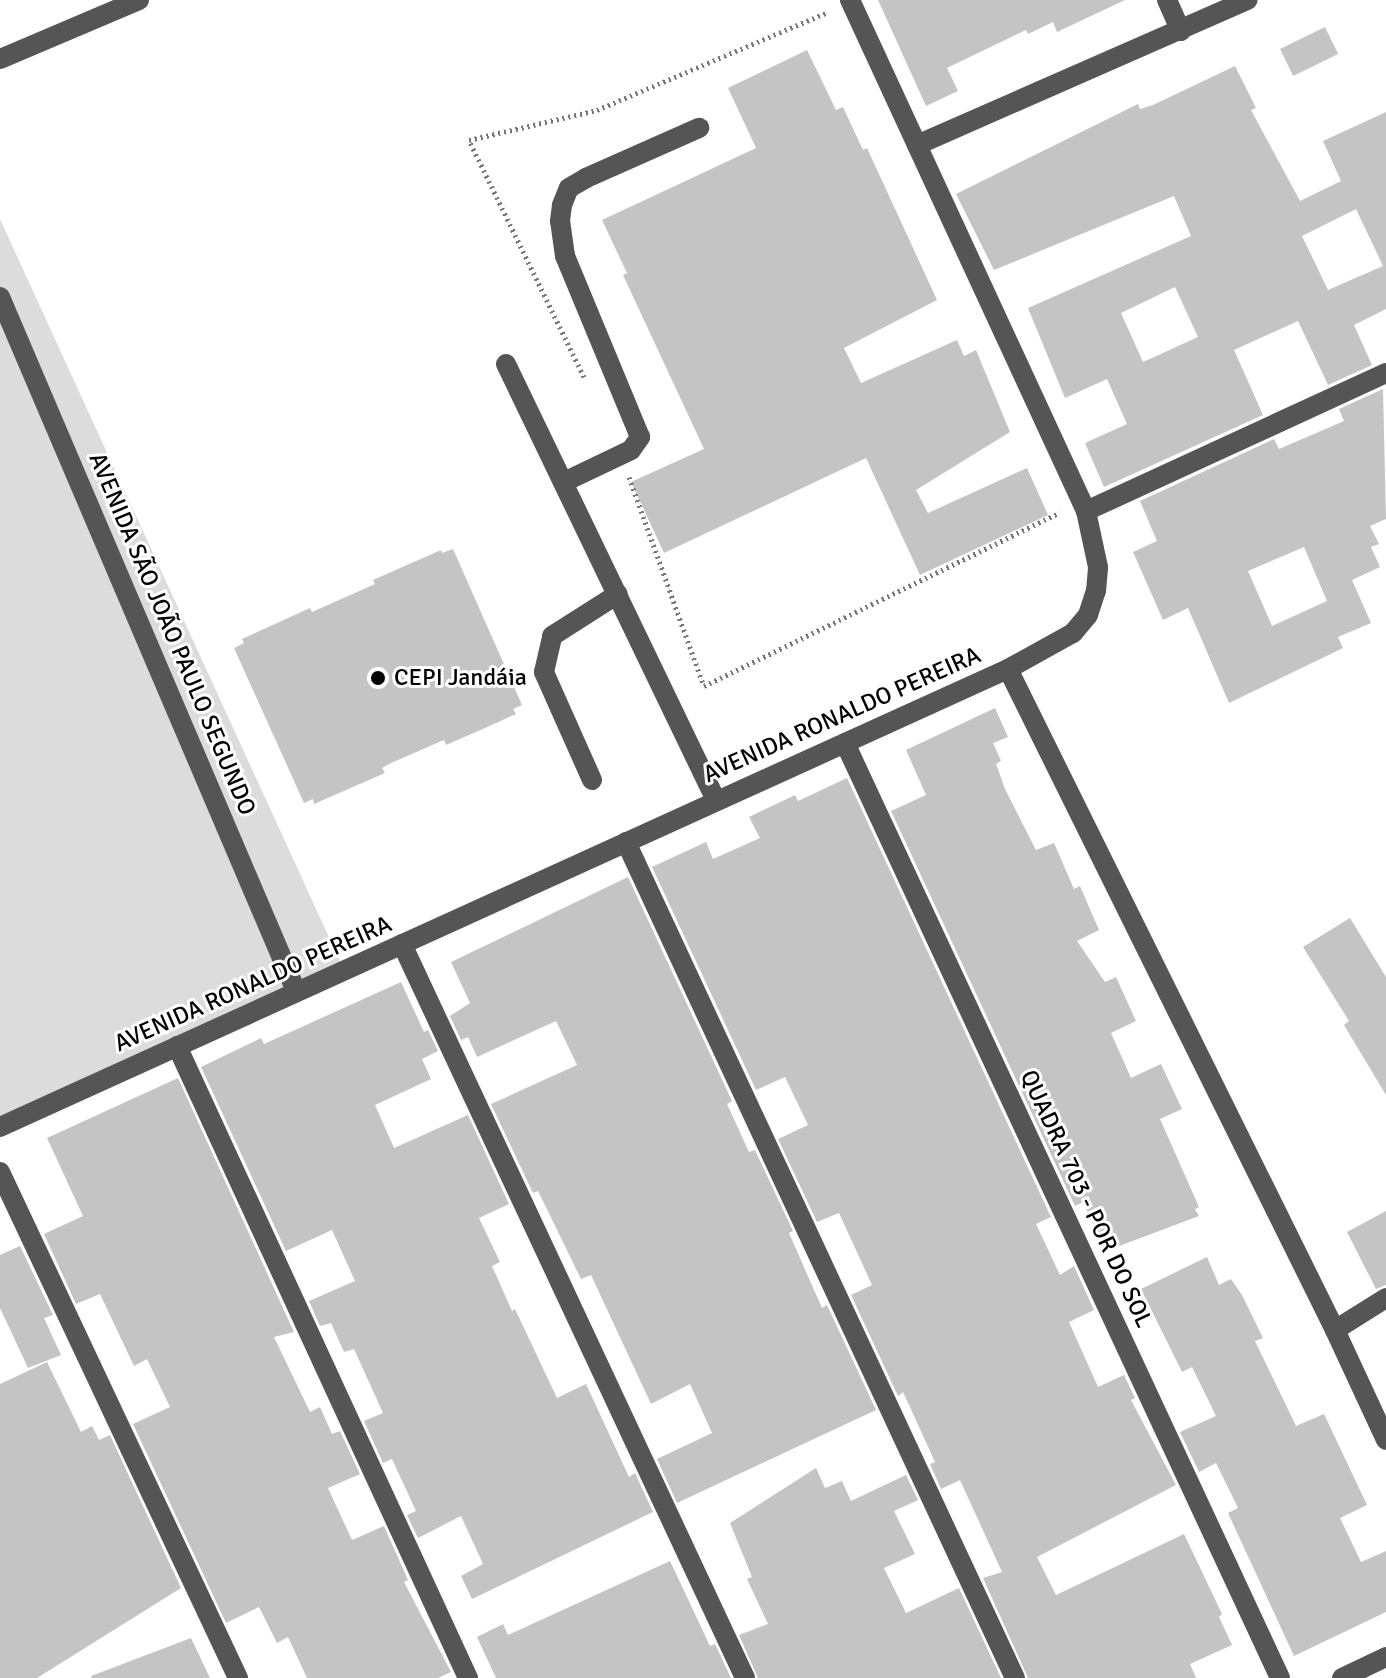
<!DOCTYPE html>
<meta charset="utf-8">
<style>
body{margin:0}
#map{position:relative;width:1386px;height:1678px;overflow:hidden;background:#fff;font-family:Signika,sans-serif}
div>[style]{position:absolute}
.green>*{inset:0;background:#dcdcdc}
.building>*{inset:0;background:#c4c4c4;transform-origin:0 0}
.path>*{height:5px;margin-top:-2.5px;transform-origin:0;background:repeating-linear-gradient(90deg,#777 0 2px,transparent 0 6px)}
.minor>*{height:20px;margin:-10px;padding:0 10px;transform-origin:10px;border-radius:10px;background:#555}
.dots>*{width:22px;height:22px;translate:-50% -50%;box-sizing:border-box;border:4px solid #fff;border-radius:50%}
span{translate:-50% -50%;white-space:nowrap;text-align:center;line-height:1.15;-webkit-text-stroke:6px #fff;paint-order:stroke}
.street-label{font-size:24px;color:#000}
.poi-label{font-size:24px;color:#000}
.left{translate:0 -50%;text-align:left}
</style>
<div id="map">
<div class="green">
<i style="clip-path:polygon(0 219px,344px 970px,0 1120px)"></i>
</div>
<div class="building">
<i style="clip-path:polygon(878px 0,1125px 0,1057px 32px,1053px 22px,1028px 34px,1026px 30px,947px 68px,958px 91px,926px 106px)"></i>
<i style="left:1325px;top:27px;width:30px;height:50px;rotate:64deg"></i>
<i style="clip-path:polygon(807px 50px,836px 110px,843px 107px,863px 150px,867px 148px,937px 300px,844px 348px,861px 383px,957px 340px,964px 356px,976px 350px,1010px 432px,916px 490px,928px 513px,1027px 468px,1048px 515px,920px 575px,866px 458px,664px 553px,631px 482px,704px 449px,623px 275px,627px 273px,602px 220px,756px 148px,728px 88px)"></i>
<i style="clip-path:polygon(evenodd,1235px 66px,1256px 108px,1251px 110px,1300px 201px,1341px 181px,1323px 141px,1386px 112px,1386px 309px,1354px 325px,1372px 365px,1328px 385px,1298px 321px,1234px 350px,1263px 415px,1104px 487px,1085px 443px,1127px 424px,1107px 379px,1065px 398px,1028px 308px,1191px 236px,1174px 196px,994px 270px,956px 194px,1138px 104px,1140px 109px,1153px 105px,1235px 66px,1356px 209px,1383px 266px,1328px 290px,1302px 236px,1356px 209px,1235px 66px,1175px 287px,1198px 337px,1143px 362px,1121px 313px,1175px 287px)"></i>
<i style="clip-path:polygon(evenodd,1383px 389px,1386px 519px,1370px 526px,1379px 544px,1371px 547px,1380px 567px,1352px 580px,1371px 623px,1338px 637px,1343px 648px,1229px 703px,1188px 608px,1163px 620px,1133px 552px,1157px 541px,1140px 501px,1274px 439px,1279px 449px,1344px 421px,1339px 409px,1383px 389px,1304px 547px,1327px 601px,1272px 626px,1248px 571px,1304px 547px)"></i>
<i style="clip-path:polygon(453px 549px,522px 705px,513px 709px,516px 714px,476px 732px,446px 745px,444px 740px,391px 763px,382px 768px,385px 773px,314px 804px,313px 799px,304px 803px,234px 648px,244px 643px,242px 639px,310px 608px,312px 612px,375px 584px,373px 580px,441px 550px,442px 553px)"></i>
<i style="clip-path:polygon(995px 708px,1008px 737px,993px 743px,1001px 761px,996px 764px,1005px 789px,1036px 850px,1054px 843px,1074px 889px,1080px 886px,1099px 930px,1077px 941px,1105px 982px,1116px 977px,1136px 1021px,1111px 1033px,1131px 1078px,1161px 1064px,1182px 1109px,1160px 1119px,1199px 1207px,1195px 1209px,1199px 1216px,1106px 1251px,1083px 1202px,1075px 1206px,891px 811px,926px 795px,906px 750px)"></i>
<i style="clip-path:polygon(847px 778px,1051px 1217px,1036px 1224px,1060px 1275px,1074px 1266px,1094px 1310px,1069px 1322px,1098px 1387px,1124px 1375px,1135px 1398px,1131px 1400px,1176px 1485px,1037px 1557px,1056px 1595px,1184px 1534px,1222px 1614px,1219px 1617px,1232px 1645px,1190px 1664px,1196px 1678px,1028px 1678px,983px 1578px,1002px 1572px,960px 1480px,941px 1489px,930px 1464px,935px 1462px,903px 1392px,898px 1396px,851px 1295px,872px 1285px,839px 1213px,817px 1222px,778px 1139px,808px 1125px,785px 1077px,756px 1090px,652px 867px,706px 842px,713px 859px,760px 838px,749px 817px,795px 795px,798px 801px)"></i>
<i style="clip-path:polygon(628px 877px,732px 1101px,727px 1104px,749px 1152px,755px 1150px,793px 1231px,789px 1233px,822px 1308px,827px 1305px,876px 1410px,677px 1503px,657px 1459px,712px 1433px,690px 1384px,651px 1404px,591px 1275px,581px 1279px,538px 1191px,533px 1193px,491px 1104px,577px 1065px,556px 1021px,477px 1057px,468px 1037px,461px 1040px,450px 1016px,470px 1003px,451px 962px)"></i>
<i style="clip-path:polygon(1350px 918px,1386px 977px,1386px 1095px,1344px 1025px,1349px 1021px,1303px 947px)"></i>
<i style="clip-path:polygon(401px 982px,424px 1032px,428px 1030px,438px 1051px,422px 1059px,431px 1079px,375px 1105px,394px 1148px,468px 1115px,509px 1204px,479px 1218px,500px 1262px,492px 1266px,512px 1311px,515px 1309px,557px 1398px,586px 1384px,629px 1477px,635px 1473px,653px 1512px,472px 1599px,461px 1576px,483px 1564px,461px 1516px,418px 1538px,407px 1515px,416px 1511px,392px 1459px,383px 1463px,364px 1421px,383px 1413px,354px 1349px,344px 1352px,331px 1323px,320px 1326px,309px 1301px,355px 1281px,332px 1230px,286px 1251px,201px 1067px,261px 1038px,264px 1044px)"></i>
<i style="clip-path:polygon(178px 1078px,294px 1332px,274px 1337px,310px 1412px,320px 1407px,332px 1434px,340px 1431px,360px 1474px,328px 1488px,352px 1540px,384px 1526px,408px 1580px,404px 1582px,451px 1672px,438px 1678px,307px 1678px,288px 1637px,277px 1643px,259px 1607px,226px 1623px,133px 1424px,170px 1407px,147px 1359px,134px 1366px,100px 1294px,76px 1304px,44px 1234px,83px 1216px,47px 1138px)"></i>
<i style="clip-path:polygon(1386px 1211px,1386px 1285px,1376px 1289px,1347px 1232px)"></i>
<i style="clip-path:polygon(20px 1246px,53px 1315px,44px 1318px,61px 1355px,28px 1368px,0 1308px,0 1255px)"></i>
<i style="clip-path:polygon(1207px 1257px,1219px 1285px,1231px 1279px,1242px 1295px,1263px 1338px,1255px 1341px,1296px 1426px,1324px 1414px,1367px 1505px,1340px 1518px,1361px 1562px,1386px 1551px,1386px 1612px,1294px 1656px,1228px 1513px,1238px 1508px,1216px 1463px,1199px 1472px,1180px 1432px,1216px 1416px,1192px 1367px,1182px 1372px,1141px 1289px)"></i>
<i style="clip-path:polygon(47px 1362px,81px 1432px,92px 1426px,99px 1440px,110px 1435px,181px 1588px,37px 1678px,0 1678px,0 1384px)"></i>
<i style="clip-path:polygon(816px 1468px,825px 1488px,842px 1481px,851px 1501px,906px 1475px,918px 1500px,894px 1511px,915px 1554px,884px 1568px,906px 1613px,959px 1588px,1001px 1678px,758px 1678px,739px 1635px,768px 1624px,747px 1579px,752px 1577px,730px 1523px)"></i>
<i style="clip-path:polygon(670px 1561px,710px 1646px,715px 1644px,731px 1678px,496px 1678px,477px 1637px,503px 1624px,508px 1635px)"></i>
<i style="clip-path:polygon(191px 1638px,210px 1678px,92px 1678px,91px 1676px)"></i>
</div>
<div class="path">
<i style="left:584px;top:377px;width:263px;rotate:-115.9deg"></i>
<i style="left:469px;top:140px;width:131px;rotate:-13.2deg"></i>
<i style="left:597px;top:110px;width:251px;rotate:-23deg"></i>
<i style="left:629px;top:477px;width:222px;rotate:70.3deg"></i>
<i style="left:704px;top:686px;width:396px;rotate:-26deg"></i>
</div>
<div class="minor">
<i style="left:1167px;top:0;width:34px;rotate:66deg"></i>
<i style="left:0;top:59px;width:151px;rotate:-23deg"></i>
<i style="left:917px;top:145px;width:361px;rotate:-23.7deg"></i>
<i style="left:0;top:297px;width:754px;rotate:66.9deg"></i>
<i style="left:506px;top:364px;width:485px;rotate:64.3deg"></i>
<i style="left:564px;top:482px;width:74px;rotate:-25.5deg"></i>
<i style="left:631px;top:450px;width:16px;rotate:-55deg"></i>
<i style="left:640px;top:437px;width:196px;rotate:-112.5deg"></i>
<i style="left:565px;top:256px;width:35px;rotate:-98deg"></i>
<i style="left:560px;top:221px;width:16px;rotate:-83deg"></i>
<i style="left:562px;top:205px;width:18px;rotate:-68deg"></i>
<i style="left:569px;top:188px;width:20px;rotate:-30deg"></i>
<i style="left:586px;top:178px;width:124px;rotate:-23.9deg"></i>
<i style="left:1086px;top:511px;width:330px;rotate:-24.7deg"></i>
<i style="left:1008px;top:669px;width:737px;rotate:63.68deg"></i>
<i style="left:1335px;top:1330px;width:121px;rotate:65.1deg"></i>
<i style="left:845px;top:743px;width:1031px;rotate:65.05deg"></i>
<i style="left:592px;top:780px;width:118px;rotate:-114deg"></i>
<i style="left:544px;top:672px;width:37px;rotate:-77deg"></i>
<i style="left:552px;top:636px;width:78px;rotate:-32.5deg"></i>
<i style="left:626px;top:842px;width:922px;rotate:65.05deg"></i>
<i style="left:402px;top:944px;width:810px;rotate:64.95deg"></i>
<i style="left:177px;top:1046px;width:696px;rotate:65.28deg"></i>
<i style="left:0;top:1127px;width:1107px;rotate:-24.44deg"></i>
<i style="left:1008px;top:669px;width:74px;rotate:-29deg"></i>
<i style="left:1073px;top:633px;width:23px;rotate:-50deg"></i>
<i style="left:1088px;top:615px;width:25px;rotate:-72deg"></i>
<i style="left:1096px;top:591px;width:24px;rotate:-85deg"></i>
<i style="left:1098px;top:567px;width:57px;rotate:-102.1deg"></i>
<i style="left:1086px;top:511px;width:563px;rotate:-114.79deg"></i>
<i style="left:0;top:1172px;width:559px;rotate:64.81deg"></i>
<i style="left:1335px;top:1330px;width:60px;rotate:-32.1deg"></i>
<i style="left:1342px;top:1678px;width:49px;rotate:-25.5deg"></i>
</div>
<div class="dots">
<i style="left:378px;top:678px;background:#000"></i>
</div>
<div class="street-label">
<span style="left:172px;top:634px;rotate:67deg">AVENIDA SÃO JOÃO PAULO SEGUNDO</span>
<span style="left:842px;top:715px;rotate:-24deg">AVENIDA RONALDO PEREIRA</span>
<span style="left:253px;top:984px;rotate:-24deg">AVENIDA RONALDO PEREIRA</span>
<span style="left:1086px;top:1199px;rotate:65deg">QUADRA 703 - POR DO SOL</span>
</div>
<div class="poi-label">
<span class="left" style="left:394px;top:678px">CEPI Jandáia</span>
</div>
</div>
